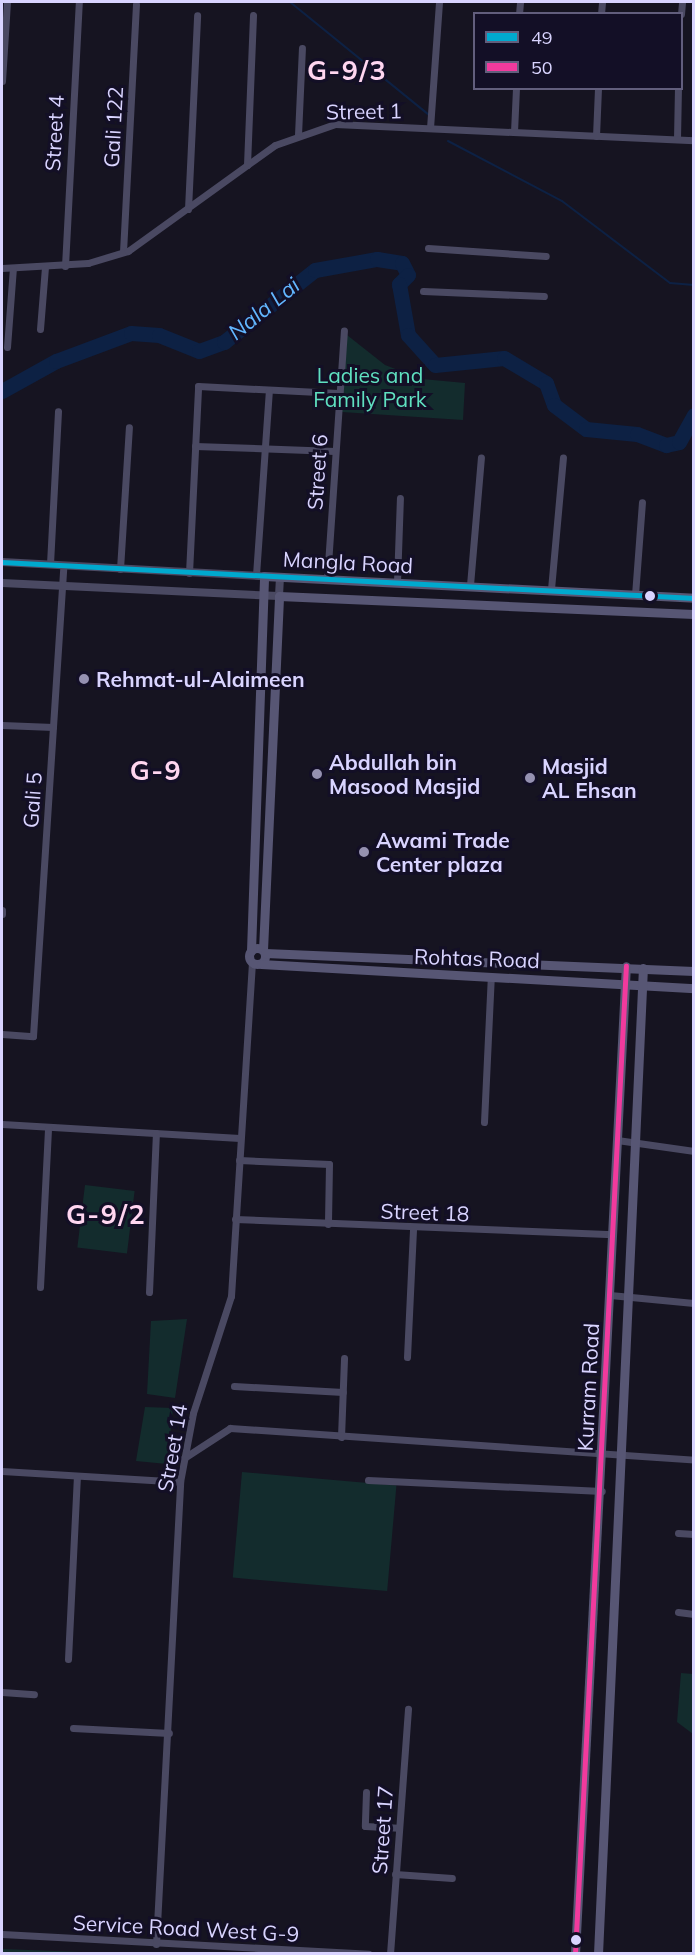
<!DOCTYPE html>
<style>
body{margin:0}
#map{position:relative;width:695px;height:1955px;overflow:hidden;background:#161421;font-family:Mulish,sans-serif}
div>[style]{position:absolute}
.green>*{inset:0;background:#132c2d;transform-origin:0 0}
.stream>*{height:2px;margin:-1px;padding:0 1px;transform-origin:1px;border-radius:1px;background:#0d2144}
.river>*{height:15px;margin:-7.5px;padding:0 7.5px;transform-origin:7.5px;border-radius:7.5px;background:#0d2144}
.minor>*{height:7px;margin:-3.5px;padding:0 3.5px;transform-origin:3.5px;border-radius:3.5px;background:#4a4962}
.tertiary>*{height:8px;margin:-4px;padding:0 4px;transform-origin:4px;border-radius:4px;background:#4a4962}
.secondary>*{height:9px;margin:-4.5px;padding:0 4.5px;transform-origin:4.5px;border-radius:4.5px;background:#575674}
.secondary>.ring{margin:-4.5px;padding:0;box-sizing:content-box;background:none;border:9px solid #575674;border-radius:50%}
.bus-1>*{height:4.5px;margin:-2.25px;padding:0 2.25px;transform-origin:2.25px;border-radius:2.25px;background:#00a9ce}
.bus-2>*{height:4.5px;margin:-2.25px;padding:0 2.25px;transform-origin:2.25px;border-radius:2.25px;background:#f13a9d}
.dots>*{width:16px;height:16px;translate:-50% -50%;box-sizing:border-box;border:3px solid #130f26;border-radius:50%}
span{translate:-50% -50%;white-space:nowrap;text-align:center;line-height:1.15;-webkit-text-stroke:6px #130f26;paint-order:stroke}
.street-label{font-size:21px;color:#d9d4ff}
.park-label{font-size:21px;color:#5fe0c0}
.poi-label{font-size:21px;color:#d9d4ff;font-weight:700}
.left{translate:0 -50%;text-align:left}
.water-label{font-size:22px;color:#62b6ff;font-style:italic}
.district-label{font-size:27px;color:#ffd6f0;font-weight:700;letter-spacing:1.5px}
.frame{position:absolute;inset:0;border:3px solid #d9d4ff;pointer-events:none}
.legend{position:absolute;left:473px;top:12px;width:210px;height:78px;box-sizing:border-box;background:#130f26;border:2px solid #625e7d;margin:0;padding:8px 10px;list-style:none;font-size:18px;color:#d9d4ff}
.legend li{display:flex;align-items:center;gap:12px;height:30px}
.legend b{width:30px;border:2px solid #625e7d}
</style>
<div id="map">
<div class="green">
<i style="clip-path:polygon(347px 335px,385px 365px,422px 379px,465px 383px,463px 420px,342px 412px)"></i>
<i style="left:85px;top:1185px;width:50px;height:63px;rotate:7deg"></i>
<i style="clip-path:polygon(187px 1319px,175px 1398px,147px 1394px,151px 1321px)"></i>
<i style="clip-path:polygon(145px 1407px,173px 1408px,167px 1464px,136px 1461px)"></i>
<i style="left:242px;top:1472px;width:155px;height:106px;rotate:5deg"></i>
<i style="clip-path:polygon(681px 1673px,693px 1674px,693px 1734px,677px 1722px)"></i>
<i style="clip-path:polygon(2px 1949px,108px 1953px,2px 1954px)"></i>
</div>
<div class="stream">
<i style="left:290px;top:2px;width:179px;rotate:39.1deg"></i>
<i style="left:448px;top:141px;width:129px;rotate:27.8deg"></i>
<i style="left:562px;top:201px;width:136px;rotate:37.2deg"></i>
<i style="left:670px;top:283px;width:24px;rotate:5deg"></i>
</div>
<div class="river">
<i style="left:2px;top:391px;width:62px;rotate:-29.1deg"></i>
<i style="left:56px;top:361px;width:80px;rotate:-20.5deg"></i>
<i style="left:131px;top:333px;width:28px;rotate:4deg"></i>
<i style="left:159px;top:335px;width:43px;rotate:21.8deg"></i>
<i style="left:199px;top:351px;width:27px;rotate:-20deg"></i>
<i style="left:224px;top:342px;width:116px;rotate:-38.4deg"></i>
<i style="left:315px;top:270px;width:63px;rotate:-10.1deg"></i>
<i style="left:377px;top:259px;width:25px;rotate:9deg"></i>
<i style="left:402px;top:263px;width:13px;rotate:63deg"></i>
<i style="left:408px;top:275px;width:13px;rotate:135deg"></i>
<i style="left:399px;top:284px;width:52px;rotate:80deg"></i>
<i style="left:408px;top:335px;width:40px;rotate:48deg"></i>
<i style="left:435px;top:365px;width:69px;rotate:-5.8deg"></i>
<i style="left:504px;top:358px;width:49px;rotate:30.8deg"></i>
<i style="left:546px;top:383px;width:23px;rotate:70deg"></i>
<i style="left:554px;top:405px;width:40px;rotate:37deg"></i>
<i style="left:586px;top:429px;width:51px;rotate:5.6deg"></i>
<i style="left:637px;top:434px;width:31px;rotate:21deg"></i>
<i style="left:666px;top:445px;width:13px;rotate:-13deg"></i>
<i style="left:679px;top:442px;width:31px;rotate:-61deg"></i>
</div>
<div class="minor">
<i style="left:519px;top:14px;width:12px;rotate:-85deg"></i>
<i style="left:601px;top:14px;width:12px;rotate:-85deg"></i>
<i style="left:681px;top:14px;width:12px;rotate:-85deg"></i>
<i style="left:2px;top:81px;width:79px;rotate:-86.4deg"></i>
<i style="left:430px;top:128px;width:126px;rotate:-85.9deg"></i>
<i style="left:514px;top:132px;width:44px;rotate:-87.4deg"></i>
<i style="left:298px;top:135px;width:87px;rotate:-87.4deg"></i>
<i style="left:596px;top:136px;width:48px;rotate:-87.6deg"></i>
<i style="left:677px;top:139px;width:51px;rotate:-88.9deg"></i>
<i style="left:247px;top:165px;width:150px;rotate:-87.7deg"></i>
<i style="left:188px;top:209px;width:194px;rotate:-87.3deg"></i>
<i style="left:428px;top:248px;width:118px;rotate:3.9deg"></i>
<i style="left:123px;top:252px;width:248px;rotate:-87deg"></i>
<i style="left:65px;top:266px;width:264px;rotate:-87deg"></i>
<i style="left:2px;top:268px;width:86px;rotate:-3.3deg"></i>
<i style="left:88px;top:263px;width:42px;rotate:-16.7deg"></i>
<i style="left:128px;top:251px;width:181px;rotate:-35.8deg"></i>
<i style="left:275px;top:145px;width:64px;rotate:-19.3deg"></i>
<i style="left:335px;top:124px;width:359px;rotate:2.6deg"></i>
<i style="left:423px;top:291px;width:121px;rotate:2.4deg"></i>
<i style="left:40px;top:329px;width:62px;rotate:-85.4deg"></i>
<i style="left:7px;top:347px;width:79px;rotate:-85.7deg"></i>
<i style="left:195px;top:446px;width:140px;rotate:2deg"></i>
<i style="left:50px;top:564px;width:153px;rotate:-87deg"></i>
<i style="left:120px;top:569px;width:142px;rotate:-86.4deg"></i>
<i style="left:189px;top:573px;width:187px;rotate:-87.2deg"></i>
<i style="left:198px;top:386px;width:140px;rotate:2.9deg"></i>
<i style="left:256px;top:575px;width:185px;rotate:-86deg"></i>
<i style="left:327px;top:579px;width:249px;rotate:-86.1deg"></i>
<i style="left:397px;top:582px;width:84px;rotate:-88deg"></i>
<i style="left:470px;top:585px;width:128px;rotate:-85.1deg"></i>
<i style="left:551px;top:589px;width:132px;rotate:-84.8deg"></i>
<i style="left:635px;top:595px;width:93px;rotate:-85.7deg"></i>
<i style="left:2px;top:725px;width:51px;rotate:2.2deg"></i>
<i style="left:2px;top:914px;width:4px;rotate:-90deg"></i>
<i style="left:2px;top:1034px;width:31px;rotate:4deg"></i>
<i style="left:33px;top:1036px;width:471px;rotate:-86.3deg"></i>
<i style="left:484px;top:1122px;width:146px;rotate:-87.3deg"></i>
<i style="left:2px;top:1124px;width:238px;rotate:3.4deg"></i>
<i style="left:617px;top:1140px;width:78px;rotate:8.1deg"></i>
<i style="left:239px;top:1160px;width:90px;rotate:2.5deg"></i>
<i style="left:329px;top:1164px;width:60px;rotate:91deg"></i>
<i style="left:235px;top:1219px;width:378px;rotate:2.3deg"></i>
<i style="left:40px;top:1287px;width:160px;rotate:-87.1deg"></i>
<i style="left:149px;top:1292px;width:159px;rotate:-87.5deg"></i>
<i style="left:610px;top:1295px;width:84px;rotate:5.4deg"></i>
<i style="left:407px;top:1357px;width:128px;rotate:-87.3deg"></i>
<i style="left:234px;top:1386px;width:109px;rotate:3.2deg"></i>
<i style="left:341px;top:1437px;width:79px;rotate:-87.8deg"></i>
<i style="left:184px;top:1458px;width:55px;rotate:-33.1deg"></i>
<i style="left:230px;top:1428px;width:465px;rotate:3.9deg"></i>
<i style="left:2px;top:1471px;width:178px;rotate:3.5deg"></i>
<i style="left:368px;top:1480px;width:234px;rotate:2.7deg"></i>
<i style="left:678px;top:1533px;width:16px;rotate:4deg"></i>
<i style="left:678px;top:1612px;width:16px;rotate:7deg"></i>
<i style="left:68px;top:1659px;width:183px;rotate:-87.2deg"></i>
<i style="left:2px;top:1692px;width:32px;rotate:4deg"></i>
<i style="left:73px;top:1728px;width:96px;rotate:3deg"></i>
<i style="left:366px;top:1792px;width:34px;rotate:92deg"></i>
<i style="left:365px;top:1826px;width:33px;rotate:3deg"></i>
<i style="left:395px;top:1874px;width:57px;rotate:4deg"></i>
<i style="left:2px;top:1934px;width:367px;rotate:3.1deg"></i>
<i style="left:156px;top:1944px;width:463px;rotate:-87deg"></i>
<i style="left:180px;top:1482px;width:70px;rotate:-79.3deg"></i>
<i style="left:193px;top:1413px;width:123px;rotate:-72deg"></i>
<i style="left:231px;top:1296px;width:335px;rotate:-86.4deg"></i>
<i style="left:390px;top:1954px;width:246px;rotate:-85.8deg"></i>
</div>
<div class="tertiary">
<i style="left:2px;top:562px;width:262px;rotate:3.1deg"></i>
<i style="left:2px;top:583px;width:277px;rotate:2.7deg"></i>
<i style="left:279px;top:596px;width:19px;rotate:-87deg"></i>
</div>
<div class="secondary">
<i class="ring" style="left:249px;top:948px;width:7px;height:7px"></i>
<i style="left:263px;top:950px;width:354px;rotate:-87.4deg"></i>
<i style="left:279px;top:596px;width:415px;rotate:2.5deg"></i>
<i style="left:251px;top:951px;width:375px;rotate:-88deg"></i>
<i style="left:264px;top:576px;width:431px;rotate:2.9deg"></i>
<i style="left:265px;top:953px;width:429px;rotate:2.4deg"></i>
<i style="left:261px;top:964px;width:434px;rotate:3.2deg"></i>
<i style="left:575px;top:1954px;width:989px;rotate:-87.05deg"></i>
<i style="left:598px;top:1954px;width:987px;rotate:-87.39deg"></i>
</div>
<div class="bus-1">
<i style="left:2px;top:562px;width:693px;rotate:2.98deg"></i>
</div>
<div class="bus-2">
<i style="left:575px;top:1954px;width:989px;rotate:-87.05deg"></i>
</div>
<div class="dots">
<i style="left:650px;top:596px;background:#d9d4ff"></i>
<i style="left:84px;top:679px;background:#9591b1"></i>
<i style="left:317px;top:774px;background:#9591b1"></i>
<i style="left:530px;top:778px;background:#9591b1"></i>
<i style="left:364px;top:852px;background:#9591b1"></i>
<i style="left:576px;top:1940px;background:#d9d4ff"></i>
</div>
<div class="street-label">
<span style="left:364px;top:111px;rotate:-1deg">Street 1</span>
<span style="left:113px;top:127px;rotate:-87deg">Gali 122</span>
<span style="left:54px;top:133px;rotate:-87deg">Street 4</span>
<span style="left:317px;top:472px;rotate:-86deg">Street 6</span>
<span style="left:348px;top:562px;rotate:3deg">Mangla Road</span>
<span style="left:32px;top:800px;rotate:-86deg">Gali 5</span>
<span style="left:477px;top:958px;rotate:2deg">Rohtas Road</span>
<span style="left:425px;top:1212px;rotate:2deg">Street 18</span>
<span style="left:588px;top:1387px;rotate:-87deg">Kurram Road</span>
<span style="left:172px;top:1448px;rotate:-80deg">Street 14</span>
<span style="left:382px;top:1830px;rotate:-86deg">Street 17</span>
<span style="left:186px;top:1928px;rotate:3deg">Service Road West G-9</span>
</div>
<div class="park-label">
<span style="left:370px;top:387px">Ladies and<br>Family Park</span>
</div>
<div class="poi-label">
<span class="left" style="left:96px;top:679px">Rehmat-ul-Alaimeen</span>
<span class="left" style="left:329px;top:774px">Abdullah bin<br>Masood Masjid</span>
<span class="left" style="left:542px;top:778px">Masjid<br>AL Ehsan</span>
<span class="left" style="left:376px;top:852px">Awami Trade<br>Center plaza</span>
</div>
<div class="water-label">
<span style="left:264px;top:309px;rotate:-39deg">Nala Lai</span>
</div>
<div class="district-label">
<span style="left:347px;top:71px">G-9/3</span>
<span style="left:156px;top:771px">G-9</span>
<span style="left:106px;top:1215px">G-9/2</span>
</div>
<div class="frame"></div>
<ul class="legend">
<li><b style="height:8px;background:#00a9ce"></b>49</li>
<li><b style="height:8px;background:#f13a9d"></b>50</li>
</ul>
</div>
